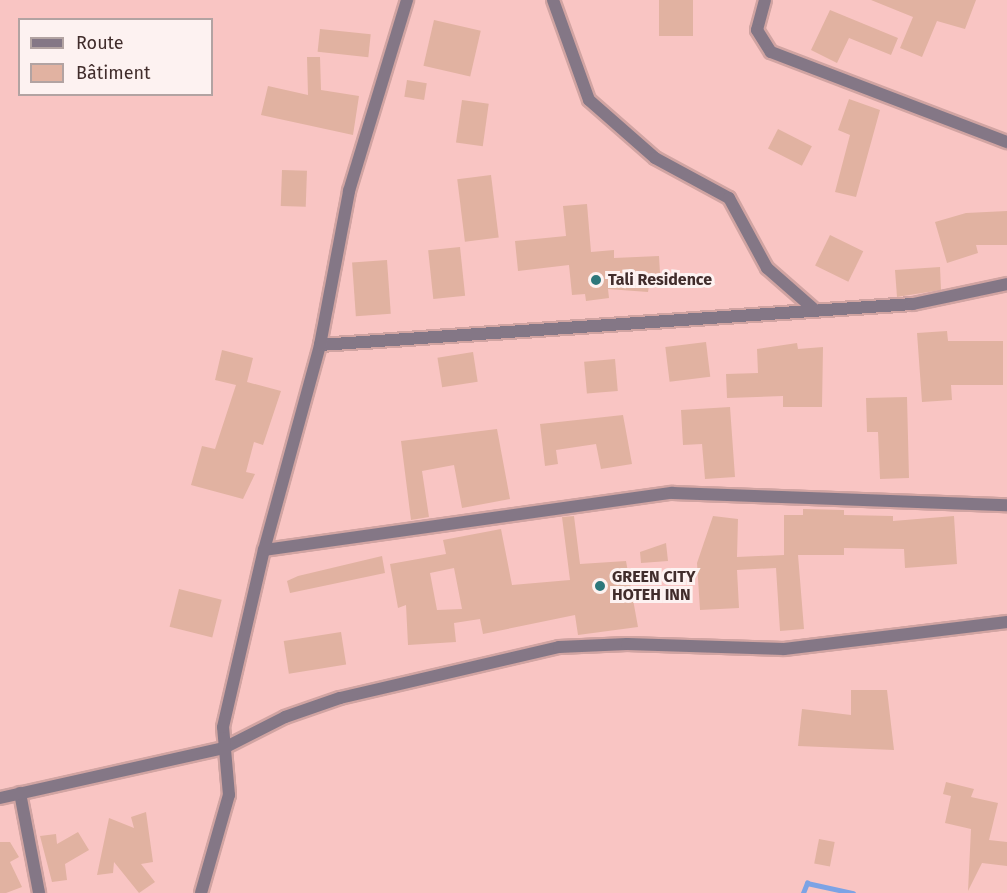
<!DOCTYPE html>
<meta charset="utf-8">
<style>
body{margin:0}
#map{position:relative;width:1007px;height:893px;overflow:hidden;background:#f9c5c3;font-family:"Fira Sans",sans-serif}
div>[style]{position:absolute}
.stream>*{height:4.5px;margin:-2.25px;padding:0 2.25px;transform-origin:2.25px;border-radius:2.25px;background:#7ca3e5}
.building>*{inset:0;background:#e1b2a1;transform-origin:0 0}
.roads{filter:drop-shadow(2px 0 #d1a4a2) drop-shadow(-2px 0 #d1a4a2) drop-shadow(0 2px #d1a4a2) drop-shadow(0 -2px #d1a4a2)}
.minor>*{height:12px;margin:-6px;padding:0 6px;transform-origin:6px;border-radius:6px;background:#847786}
.dots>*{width:16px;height:16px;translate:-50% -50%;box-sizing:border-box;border:3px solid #fdf2f1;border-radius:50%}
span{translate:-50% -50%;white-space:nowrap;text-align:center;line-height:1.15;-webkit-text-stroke:6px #fdf2f1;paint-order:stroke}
.poi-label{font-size:16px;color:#412d2c;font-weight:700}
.left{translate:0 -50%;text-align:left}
.legend{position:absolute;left:18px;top:18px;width:195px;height:78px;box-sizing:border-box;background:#fdf2f1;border:2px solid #b2a3a2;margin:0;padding:8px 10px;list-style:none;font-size:18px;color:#412d2c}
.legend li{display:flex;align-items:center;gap:12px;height:30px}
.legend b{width:30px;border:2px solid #b2a3a2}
</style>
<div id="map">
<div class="stream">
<i style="left:803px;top:893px;width:11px;rotate:-68deg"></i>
<i style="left:807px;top:883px;width:47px;rotate:12.3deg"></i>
</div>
<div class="building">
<i style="left:659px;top:0;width:34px;height:36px"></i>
<i style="clip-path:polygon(871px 0,976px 0,965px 29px,937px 21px,922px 57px,900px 48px,913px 17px)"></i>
<i style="clip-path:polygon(830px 10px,898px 38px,891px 55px,849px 38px,837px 63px,811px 50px)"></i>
<i style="left:434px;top:20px;width:48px;height:47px;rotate:13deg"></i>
<i style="left:320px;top:29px;width:51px;height:23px;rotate:6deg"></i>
<i style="clip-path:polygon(307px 57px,320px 57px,321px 90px,359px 96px,353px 135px,261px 115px,268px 86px,308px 95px)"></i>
<i style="left:407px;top:80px;width:20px;height:17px;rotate:9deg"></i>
<i style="clip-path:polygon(849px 99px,880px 110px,856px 197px,835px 192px,850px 135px,838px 130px)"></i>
<i style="left:462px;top:100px;width:27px;height:43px;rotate:8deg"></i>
<i style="left:778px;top:129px;width:38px;height:22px;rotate:27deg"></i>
<i style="left:282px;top:170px;width:25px;height:36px;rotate:2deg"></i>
<i style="left:491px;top:175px;width:63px;height:34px;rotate:83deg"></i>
<i style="clip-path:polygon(587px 204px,591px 252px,614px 250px,614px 258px,659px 256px,660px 273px,651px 274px,648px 292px,608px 289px,609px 298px,586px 301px,585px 294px,572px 295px,569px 265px,518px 271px,515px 241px,566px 236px,563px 206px)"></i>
<i style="clip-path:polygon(1007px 211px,1007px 245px,976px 245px,978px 253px,947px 263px,935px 222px,966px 213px)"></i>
<i style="left:830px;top:235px;width:37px;height:34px;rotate:26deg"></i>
<i style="left:460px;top:247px;width:49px;height:32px;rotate:84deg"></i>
<i style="left:387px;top:260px;width:54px;height:35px;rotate:86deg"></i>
<i style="clip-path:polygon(940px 267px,941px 290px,897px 297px,895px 270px)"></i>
<i style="clip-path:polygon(947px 331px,948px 341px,1003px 341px,1003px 385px,951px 385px,952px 400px,922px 402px,917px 333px)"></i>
<i style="left:706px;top:342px;width:35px;height:41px;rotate:83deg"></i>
<i style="clip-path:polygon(797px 343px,798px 349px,823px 347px,822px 407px,783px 407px,783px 396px,727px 398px,726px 374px,758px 373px,757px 349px)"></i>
<i style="clip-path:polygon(222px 350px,253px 358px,247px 382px,281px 391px,263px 445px,254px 442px,246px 472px,255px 474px,243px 499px,191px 485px,202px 446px,215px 449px,236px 385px,215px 380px)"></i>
<i style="left:473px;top:352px;width:30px;height:36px;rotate:81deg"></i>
<i style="left:615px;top:359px;width:32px;height:31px;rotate:85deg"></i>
<i style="clip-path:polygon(907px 397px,909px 478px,880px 479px,878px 432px,867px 432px,866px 398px)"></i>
<i style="clip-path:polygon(730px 407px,735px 477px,705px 479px,702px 444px,683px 445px,681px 410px)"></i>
<i style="clip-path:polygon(623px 415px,632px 464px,601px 469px,596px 444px,556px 450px,558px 464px,545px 466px,540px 424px)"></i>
<i style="clip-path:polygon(497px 429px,510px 499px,462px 508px,454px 465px,422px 471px,429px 517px,411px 520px,401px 441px)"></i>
<i style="clip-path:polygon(803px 509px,844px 510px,844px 515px,893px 516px,893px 521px,954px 516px,957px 564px,905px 568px,904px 549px,844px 548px,844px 555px,798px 555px,804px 629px,780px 631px,776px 568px,737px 570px,739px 608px,700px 610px,697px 563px,713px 516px,738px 519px,737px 557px,784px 555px,784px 515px,803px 515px)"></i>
<i style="clip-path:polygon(evenodd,574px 516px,580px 564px,626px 561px,638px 627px,578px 635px,575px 615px,483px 634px,480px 619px,454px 623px,456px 642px,408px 645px,406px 605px,398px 608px,390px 564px,446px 554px,443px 540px,501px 529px,512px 585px,570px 580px,562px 517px,574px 516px,454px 568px,462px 609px,437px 610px,430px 573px,454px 568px)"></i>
<i style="clip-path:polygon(666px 543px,668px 561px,641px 563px,640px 552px)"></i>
<i style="clip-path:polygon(382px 556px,385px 573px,290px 593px,287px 581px,298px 576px)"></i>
<i style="left:179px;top:589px;width:44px;height:39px;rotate:14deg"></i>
<i style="left:341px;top:632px;width:33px;height:58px;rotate:81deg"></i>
<i style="clip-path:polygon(851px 690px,887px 690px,894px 750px,798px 746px,802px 709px,851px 715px)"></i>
<i style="clip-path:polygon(946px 782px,974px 789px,971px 797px,998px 803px,989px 840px,1007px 842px,1007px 866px,982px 863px,968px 891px,971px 829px,945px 823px,951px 796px,943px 794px)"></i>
<i style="clip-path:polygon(146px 812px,153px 862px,141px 864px,155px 882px,139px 893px,114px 862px,113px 873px,97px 875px,109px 818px,134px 828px,131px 817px)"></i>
<i style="clip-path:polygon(78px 832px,89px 850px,65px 864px,67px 880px,52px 882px,40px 836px,56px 834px,57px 844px)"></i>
<i style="left:819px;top:839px;width:16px;height:25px;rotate:11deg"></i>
<i style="clip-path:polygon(0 842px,10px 842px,19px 857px,10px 862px,22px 887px,6px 893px,0 893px)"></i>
</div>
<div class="roads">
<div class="minor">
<i style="left:553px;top:0;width:106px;rotate:70.2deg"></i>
<i style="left:589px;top:100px;width:88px;rotate:41.3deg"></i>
<i style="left:655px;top:158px;width:84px;rotate:28.4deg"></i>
<i style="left:729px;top:198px;width:80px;rotate:61.5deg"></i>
<i style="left:767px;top:268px;width:64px;rotate:41.2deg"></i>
<i style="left:765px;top:0;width:31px;rotate:105deg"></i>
<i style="left:757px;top:30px;width:26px;rotate:58deg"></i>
<i style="left:771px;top:52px;width:253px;rotate:20.9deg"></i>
<i style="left:320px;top:345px;width:594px;rotate:-3.96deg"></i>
<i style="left:913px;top:304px;width:96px;rotate:-12deg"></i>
<i style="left:264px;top:550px;width:412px;rotate:-8deg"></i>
<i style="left:672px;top:493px;width:335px;rotate:2.1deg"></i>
<i style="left:20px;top:793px;width:102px;rotate:79.2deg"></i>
<i style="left:0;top:798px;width:230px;rotate:-12.6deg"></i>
<i style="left:224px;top:748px;width:68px;rotate:-26.9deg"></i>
<i style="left:285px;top:717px;width:58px;rotate:-19.1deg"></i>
<i style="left:340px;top:698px;width:225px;rotate:-13.1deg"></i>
<i style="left:559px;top:647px;width:68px;rotate:-2.5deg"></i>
<i style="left:627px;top:644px;width:157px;rotate:1.8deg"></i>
<i style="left:784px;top:649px;width:225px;rotate:-6.9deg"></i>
<i style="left:201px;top:893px;width:102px;rotate:-74.1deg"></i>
<i style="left:229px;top:795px;width:68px;rotate:-95deg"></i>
<i style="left:223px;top:727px;width:182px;rotate:-77deg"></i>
<i style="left:264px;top:550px;width:213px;rotate:-74.7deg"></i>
<i style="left:320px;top:345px;width:157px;rotate:-79.3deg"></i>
<i style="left:349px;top:191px;width:200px;rotate:-73.1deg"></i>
</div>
</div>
<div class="dots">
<i style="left:596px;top:280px;background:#2d777b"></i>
<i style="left:600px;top:586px;background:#2d777b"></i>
</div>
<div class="poi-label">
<span class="left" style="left:608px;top:280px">Tali Residence</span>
<span class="left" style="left:612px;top:586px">GREEN CITY<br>HOTEH INN</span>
</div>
<ul class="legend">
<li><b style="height:8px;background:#847786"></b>Route</li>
<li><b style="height:16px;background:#e1b2a1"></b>Bâtiment</li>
</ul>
</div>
